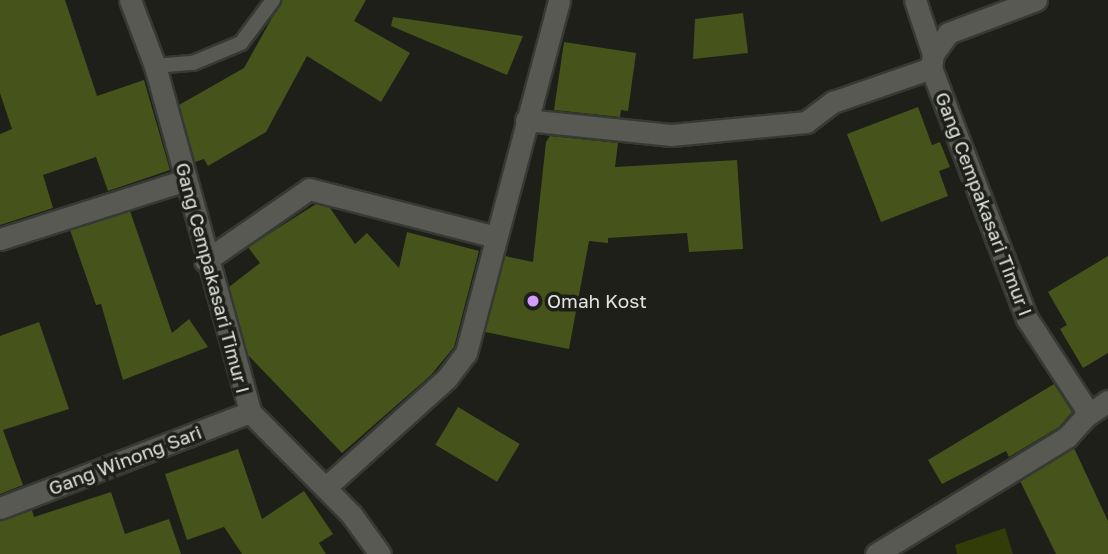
<!DOCTYPE html>
<style>
body{margin:0}
#map{position:relative;width:1108px;height:554px;overflow:hidden;background:#1d1f18;font-family:"Golos Text",sans-serif}
div>[style]{position:absolute}
.green>*{inset:0;background:#313c08}
.building>*{inset:0;background:#46531a;transform-origin:0 0}
.roads{filter:drop-shadow(2px 0 #373934) drop-shadow(-2px 0 #373934) drop-shadow(0 2px #373934) drop-shadow(0 -2px #373934)}
.lane>*{height:14px;margin:-7px;padding:0 7px;transform-origin:7px;border-radius:7px;background:#575952}
.street>*{height:21px;margin:-10.5px;padding:0 10.5px;transform-origin:10.5px;border-radius:10.5px;background:#575952}
.dots>*{width:19px;height:19px;translate:-50% -50%;box-sizing:border-box;border:4px solid #1d1f18;border-radius:50%}
span{translate:-50% -50%;white-space:nowrap;text-align:center;line-height:1.15;-webkit-text-stroke:7px #1d1f18;paint-order:stroke}
.street-label{font-size:19px;color:#e2e4df}
.poi-label{font-size:19px;color:#e2e4df}
.left{translate:0 -50%;text-align:left}
</style>
<div id="map">
<div class="green">
<i style="clip-path:polygon(1005px 528px,1013px 554px,957px 554px,955px 545px)"></i>
</div>
<div class="building">
<i style="clip-path:polygon(0 0,65px 0,97px 96px,144px 80px,170px 170px,108px 191px,96px 157px,43px 175px,53px 208px,0 225px,0 134px,12px 129px,0 93px)"></i>
<i style="clip-path:polygon(282px 0,366px 0,354px 21px,410px 53px,381px 102px,307px 56px,266px 132px,208px 166px,204px 159px,195px 162px,179px 105px,244px 68px)"></i>
<i style="clip-path:polygon(743px 13px,748px 53px,693px 59px,695px 19px)"></i>
<i style="clip-path:polygon(393px 17px,523px 36px,507px 75px,391px 26px)"></i>
<i style="clip-path:polygon(564px 42px,636px 53px,628px 111px,621px 110px,620px 117px,554px 110px)"></i>
<i style="clip-path:polygon(918px 107px,932px 145px,940px 142px,950px 167px,939px 171px,948px 196px,881px 222px,847px 134px)"></i>
<i style="clip-path:polygon(550px 136px,618px 143px,615px 167px,737px 160px,743px 249px,689px 252px,687px 233px,608px 238px,608px 243px,589px 241px,569px 349px,485px 332px,505px 256px,533px 262px,546px 142px)"></i>
<i style="clip-path:polygon(316px 204px,330px 208px,355px 244px,367px 233px,399px 268px,407px 232px,479px 251px,454px 347px,431px 375px,342px 453px,248px 355px,229px 287px,260px 263px,248px 247px)"></i>
<i style="clip-path:polygon(130px 211px,172px 333px,189px 319px,208px 347px,123px 380px,101px 304px,96px 305px,70px 230px)"></i>
<i style="clip-path:polygon(1108px 256px,1108px 353px,1083px 368px,1060px 329px,1067px 325px,1048px 292px)"></i>
<i style="clip-path:polygon(39px 322px,69px 409px,3px 430px,23px 485px,0 494px,0 336px)"></i>
<i style="clip-path:polygon(1054px 384px,1072px 412px,1059px 427px,1009px 457px,1006px 451px,942px 484px,928px 460px)"></i>
<i style="left:458px;top:407px;width:72px;height:44px;rotate:31deg"></i>
<i style="clip-path:polygon(1074px 448px,1108px 521px,1108px 554px,1056px 554px,1020px 481px)"></i>
<i style="clip-path:polygon(238px 449px,262px 519px,304px 491px,333px 534px,319px 543px,326px 554px,242px 554px,224px 527px,187px 540px,165px 474px)"></i>
<i style="clip-path:polygon(111px 492px,125px 534px,169px 519px,181px 554px,0 554px,0 521px,32px 510px,34px 517px)"></i>
</div>
<div class="roads">
<div class="lane">
<i style="left:155px;top:66px;width:38px;rotate:-5deg"></i>
<i style="left:193px;top:63px;width:52px;rotate:-22.6deg"></i>
<i style="left:241px;top:43px;width:54px;rotate:-53.3deg"></i>
</div>
<div class="street">
<i style="left:130px;top:0;width:71px;rotate:69.3deg"></i>
<i style="left:155px;top:66px;width:359px;rotate:74.6deg"></i>
<i style="left:250px;top:412px;width:144px;rotate:45.3deg"></i>
<i style="left:351px;top:514px;width:49px;rotate:54.1deg"></i>
<i style="left:915px;top:0;width:57px;rotate:71.6deg"></i>
<i style="left:526px;top:120px;width:146px;rotate:5.9deg"></i>
<i style="left:671px;top:135px;width:136px;rotate:-5.5deg"></i>
<i style="left:806px;top:122px;width:34px;rotate:-37deg"></i>
<i style="left:833px;top:102px;width:104px;rotate:-19.1deg"></i>
<i style="left:0;top:239px;width:195px;rotate:-17.6deg"></i>
<i style="left:205px;top:261px;width:126px;rotate:-34.7deg"></i>
<i style="left:309px;top:189px;width:193px;rotate:14.4deg"></i>
<i style="left:1085px;top:417px;width:28px;rotate:-35deg"></i>
<i style="left:325px;top:488px;width:164px;rotate:-42deg"></i>
<i style="left:447px;top:378px;width:31px;rotate:-53deg"></i>
<i style="left:466px;top:353px;width:365px;rotate:-75.2deg"></i>
<i style="left:0;top:508px;width:268px;rotate:-21deg"></i>
<i style="left:876px;top:554px;width:224px;rotate:-31.5deg"></i>
<i style="left:1067px;top:437px;width:27px;rotate:-48deg"></i>
<i style="left:1085px;top:417px;width:8px;rotate:-83deg"></i>
<i style="left:1086px;top:409px;width:108px;rotate:-123.2deg"></i>
<i style="left:1027px;top:319px;width:269px;rotate:-110.9deg"></i>
<i style="left:931px;top:68px;width:14px;rotate:-82deg"></i>
<i style="left:933px;top:54px;width:26px;rotate:-54deg"></i>
<i style="left:948px;top:33px;width:94px;rotate:-20.6deg"></i>
</div>
</div>
<div class="dots">
<i style="left:533px;top:301px;background:#d49cfb"></i>
</div>
<div class="street-label">
<span style="left:984px;top:204px;rotate:69deg">Gang Cempakasari Timur I</span>
<span style="left:213px;top:278px;rotate:75deg">Gang Cempakasari Timur I</span>
<span style="left:125px;top:460px;rotate:-21deg">Gang Winong Sari</span>
</div>
<div class="poi-label">
<span class="left" style="left:547px;top:301px">Omah Kost</span>
</div>
</div>
